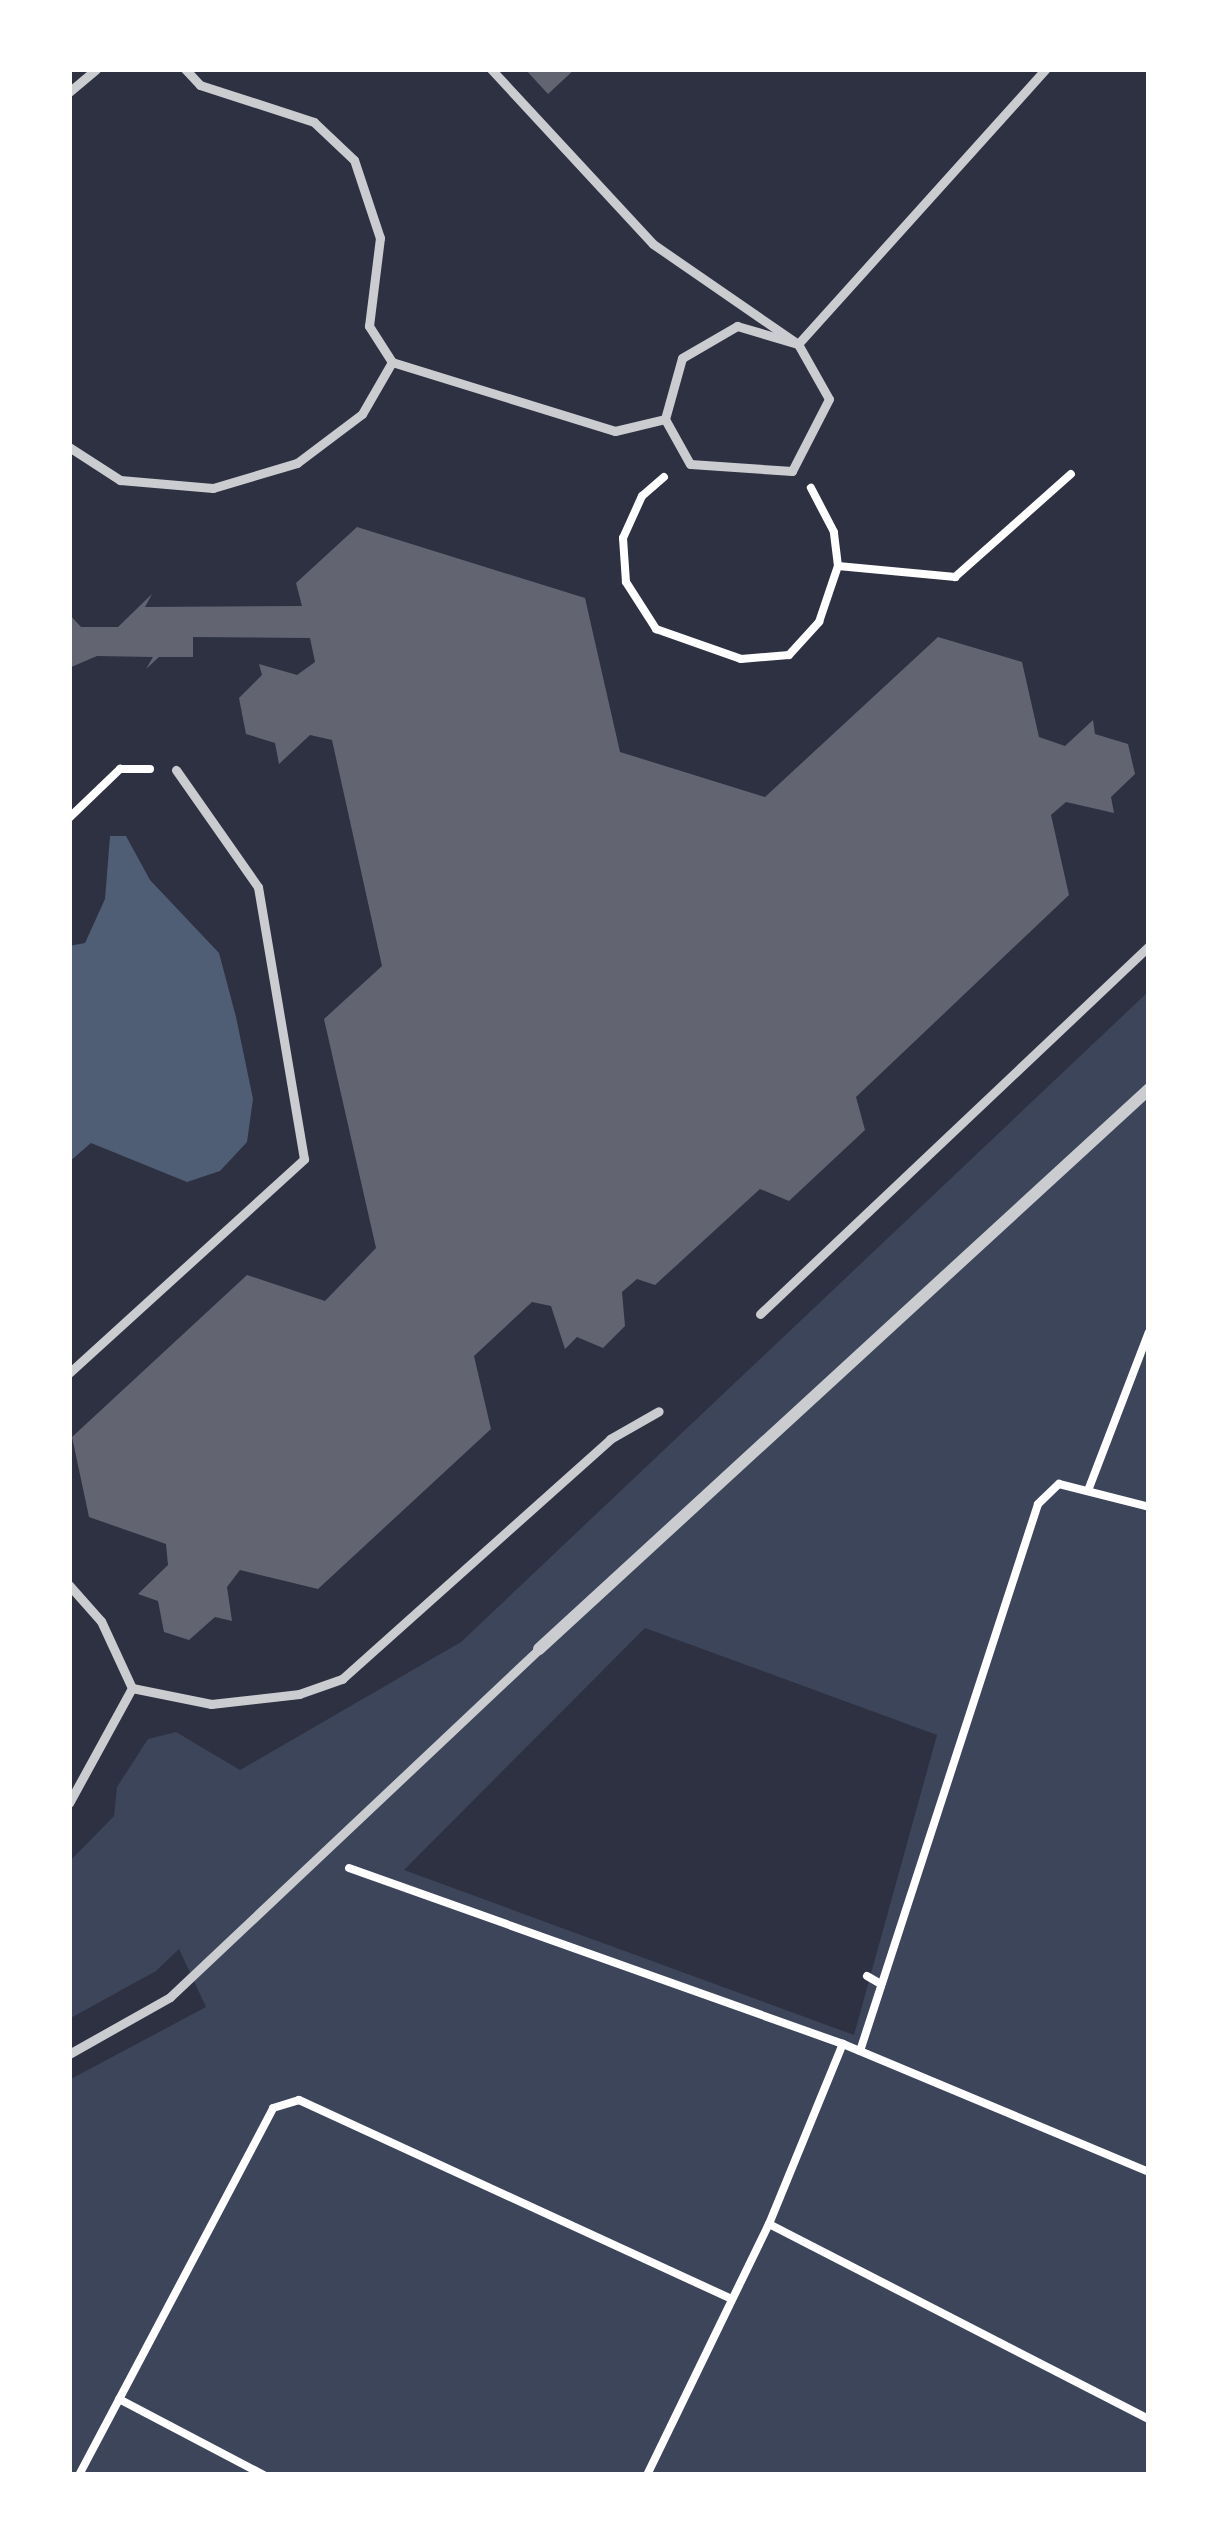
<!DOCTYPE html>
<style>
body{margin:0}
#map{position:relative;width:1218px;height:2544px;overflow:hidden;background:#2d3142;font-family:Raleway,sans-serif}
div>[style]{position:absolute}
.green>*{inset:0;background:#3c4559}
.water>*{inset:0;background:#4f5d75}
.building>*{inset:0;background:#626471}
.path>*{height:8px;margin:-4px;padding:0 4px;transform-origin:4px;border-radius:4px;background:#fff}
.service>*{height:9px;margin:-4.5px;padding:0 4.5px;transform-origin:4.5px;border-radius:4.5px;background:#caccd0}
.minor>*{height:12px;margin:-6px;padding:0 6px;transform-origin:6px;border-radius:6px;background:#caccd0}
span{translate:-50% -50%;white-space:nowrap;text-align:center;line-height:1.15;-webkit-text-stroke:9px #fff;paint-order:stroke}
.frame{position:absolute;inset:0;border:72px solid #fff;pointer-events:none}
</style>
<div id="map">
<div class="green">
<i style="clip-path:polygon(evenodd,1149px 991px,1149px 2475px,69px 2475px,69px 2080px,206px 2007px,179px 1949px,156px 1971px,69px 2019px,69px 1862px,114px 1816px,117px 1787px,148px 1739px,176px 1732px,240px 1770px,461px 1642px,1149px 991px,645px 1628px,937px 1735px,854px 2035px,404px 1870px,645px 1628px)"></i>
</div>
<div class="water">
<i style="clip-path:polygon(110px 836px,126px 836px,150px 880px,219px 953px,236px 1017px,253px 1099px,247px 1142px,220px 1171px,187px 1182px,91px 1143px,69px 1162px,69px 946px,85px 943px,105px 899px)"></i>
</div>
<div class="building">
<i style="clip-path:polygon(525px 69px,575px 69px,548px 94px)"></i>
<i style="clip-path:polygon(357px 527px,585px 598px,620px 752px,765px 797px,938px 637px,1022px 662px,1039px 737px,1065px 746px,1093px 720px,1095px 734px,1128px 744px,1135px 774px,1111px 797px,1114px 813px,1066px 802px,1051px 815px,1069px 895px,856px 1097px,865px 1130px,789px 1201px,760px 1189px,655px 1285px,637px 1279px,622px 1292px,625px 1326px,603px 1348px,577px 1337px,565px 1349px,551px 1306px,532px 1302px,474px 1356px,491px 1429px,318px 1589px,240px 1570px,227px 1587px,232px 1621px,215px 1617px,189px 1640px,164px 1632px,158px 1601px,138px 1594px,168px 1565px,166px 1544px,89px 1517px,72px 1437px,247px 1275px,325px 1301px,376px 1248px,324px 1019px,382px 966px,332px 740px,310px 735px,279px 764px,275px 743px,246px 734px,239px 698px,262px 675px,259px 664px,297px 675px,315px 662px,310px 638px,193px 637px,193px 657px,159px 657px,146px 669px,153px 657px,97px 656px,69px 668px,69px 614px,81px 627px,118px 627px,152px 594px,145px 607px,302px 606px,296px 583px)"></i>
</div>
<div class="path">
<i style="left:664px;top:477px;width:29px;rotate:139deg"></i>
<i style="left:642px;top:496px;width:46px;rotate:114.3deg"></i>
<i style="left:623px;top:538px;width:44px;rotate:86.1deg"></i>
<i style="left:626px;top:582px;width:56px;rotate:57.4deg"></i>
<i style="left:656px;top:629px;width:90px;rotate:19.4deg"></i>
<i style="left:741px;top:659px;width:48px;rotate:-4.8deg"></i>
<i style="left:789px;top:655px;width:45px;rotate:-47.7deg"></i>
<i style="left:819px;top:622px;width:59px;rotate:-71.3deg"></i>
<i style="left:838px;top:566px;width:34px;rotate:-97deg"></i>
<i style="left:834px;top:532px;width:50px;rotate:-117.6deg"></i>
<i style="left:838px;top:566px;width:118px;rotate:5.4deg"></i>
<i style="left:955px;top:577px;width:155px;rotate:-41.6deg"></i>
<i style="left:69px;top:818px;width:71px;rotate:-43.9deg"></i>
<i style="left:120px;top:769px;width:30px"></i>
<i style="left:1089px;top:1488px;width:167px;rotate:-69deg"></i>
<i style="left:349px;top:1868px;width:524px;rotate:19.61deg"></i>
<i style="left:843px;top:2044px;width:332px;rotate:22.7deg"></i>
<i style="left:867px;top:1976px;width:16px;rotate:30deg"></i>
<i style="left:860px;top:2051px;width:575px;rotate:-71.97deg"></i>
<i style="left:1038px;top:1504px;width:29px;rotate:-44deg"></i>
<i style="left:1059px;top:1484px;width:93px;rotate:14.3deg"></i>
<i style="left:769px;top:2224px;width:427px;rotate:27.2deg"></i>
<i style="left:119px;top:2399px;width:164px;rotate:27.7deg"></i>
<i style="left:79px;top:2475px;width:415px;rotate:-62.1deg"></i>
<i style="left:273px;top:2108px;width:27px;rotate:-17deg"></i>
<i style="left:299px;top:2100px;width:473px;rotate:24.7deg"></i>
<i style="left:647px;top:2475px;width:279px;rotate:-64.1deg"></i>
<i style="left:769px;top:2224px;width:195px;rotate:-67.7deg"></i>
</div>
<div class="service">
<i style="left:491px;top:69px;width:238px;rotate:47.2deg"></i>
<i style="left:653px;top:244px;width:176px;rotate:34.6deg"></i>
<i style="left:798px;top:344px;width:63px;rotate:60.6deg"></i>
<i style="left:829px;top:399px;width:81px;rotate:117.2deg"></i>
<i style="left:792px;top:471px;width:102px;rotate:-176.1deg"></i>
<i style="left:690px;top:464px;width:51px;rotate:-119.1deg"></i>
<i style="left:665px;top:419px;width:63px;rotate:-74.4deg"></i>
<i style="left:682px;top:358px;width:64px;rotate:-30.2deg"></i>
<i style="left:737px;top:326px;width:64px;rotate:16.4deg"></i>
<i style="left:69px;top:92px;width:35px;rotate:-40deg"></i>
<i style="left:798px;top:344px;width:370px;rotate:-48deg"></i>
<i style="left:392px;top:362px;width:233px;rotate:17.2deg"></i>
<i style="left:615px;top:431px;width:51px;rotate:-13.5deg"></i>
<i style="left:69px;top:447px;width:61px;rotate:32.9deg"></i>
<i style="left:120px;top:480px;width:93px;rotate:4.9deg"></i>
<i style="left:213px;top:488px;width:88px;rotate:-16.6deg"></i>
<i style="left:297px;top:463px;width:81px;rotate:-37deg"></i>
<i style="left:362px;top:414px;width:60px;rotate:-60deg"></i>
<i style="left:392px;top:362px;width:43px;rotate:-122.6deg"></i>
<i style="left:369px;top:326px;width:89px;rotate:-82.9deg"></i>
<i style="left:380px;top:238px;width:82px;rotate:-108.4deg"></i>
<i style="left:354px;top:160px;width:55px;rotate:-136.5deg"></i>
<i style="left:314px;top:122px;width:120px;rotate:-162deg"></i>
<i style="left:200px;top:85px;width:22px;rotate:-133deg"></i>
<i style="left:760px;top:1314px;width:535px;rotate:-43.41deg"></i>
<i style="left:69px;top:1373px;width:318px;rotate:-42.3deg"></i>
<i style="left:304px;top:1159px;width:276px;rotate:-99.6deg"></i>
<i style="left:258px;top:887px;width:143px;rotate:-125deg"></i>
<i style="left:69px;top:1585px;width:48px;rotate:48.4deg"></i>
<i style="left:101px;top:1621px;width:74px;rotate:65.2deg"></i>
<i style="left:132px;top:1688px;width:81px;rotate:11.4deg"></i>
<i style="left:211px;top:1704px;width:89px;rotate:-6.5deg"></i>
<i style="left:299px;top:1694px;width:46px;rotate:-19.2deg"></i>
<i style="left:342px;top:1679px;width:360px;rotate:-41.8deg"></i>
<i style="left:610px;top:1439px;width:56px;rotate:-29.7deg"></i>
<i style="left:69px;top:1803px;width:131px;rotate:-61.3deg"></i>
<i style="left:69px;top:2054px;width:116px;rotate:-29.4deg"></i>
<i style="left:170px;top:1997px;width:507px;rotate:-43.32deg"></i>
</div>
<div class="minor">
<i style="left:539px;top:1649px;width:828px;rotate:-42.55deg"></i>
</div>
<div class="frame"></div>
</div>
